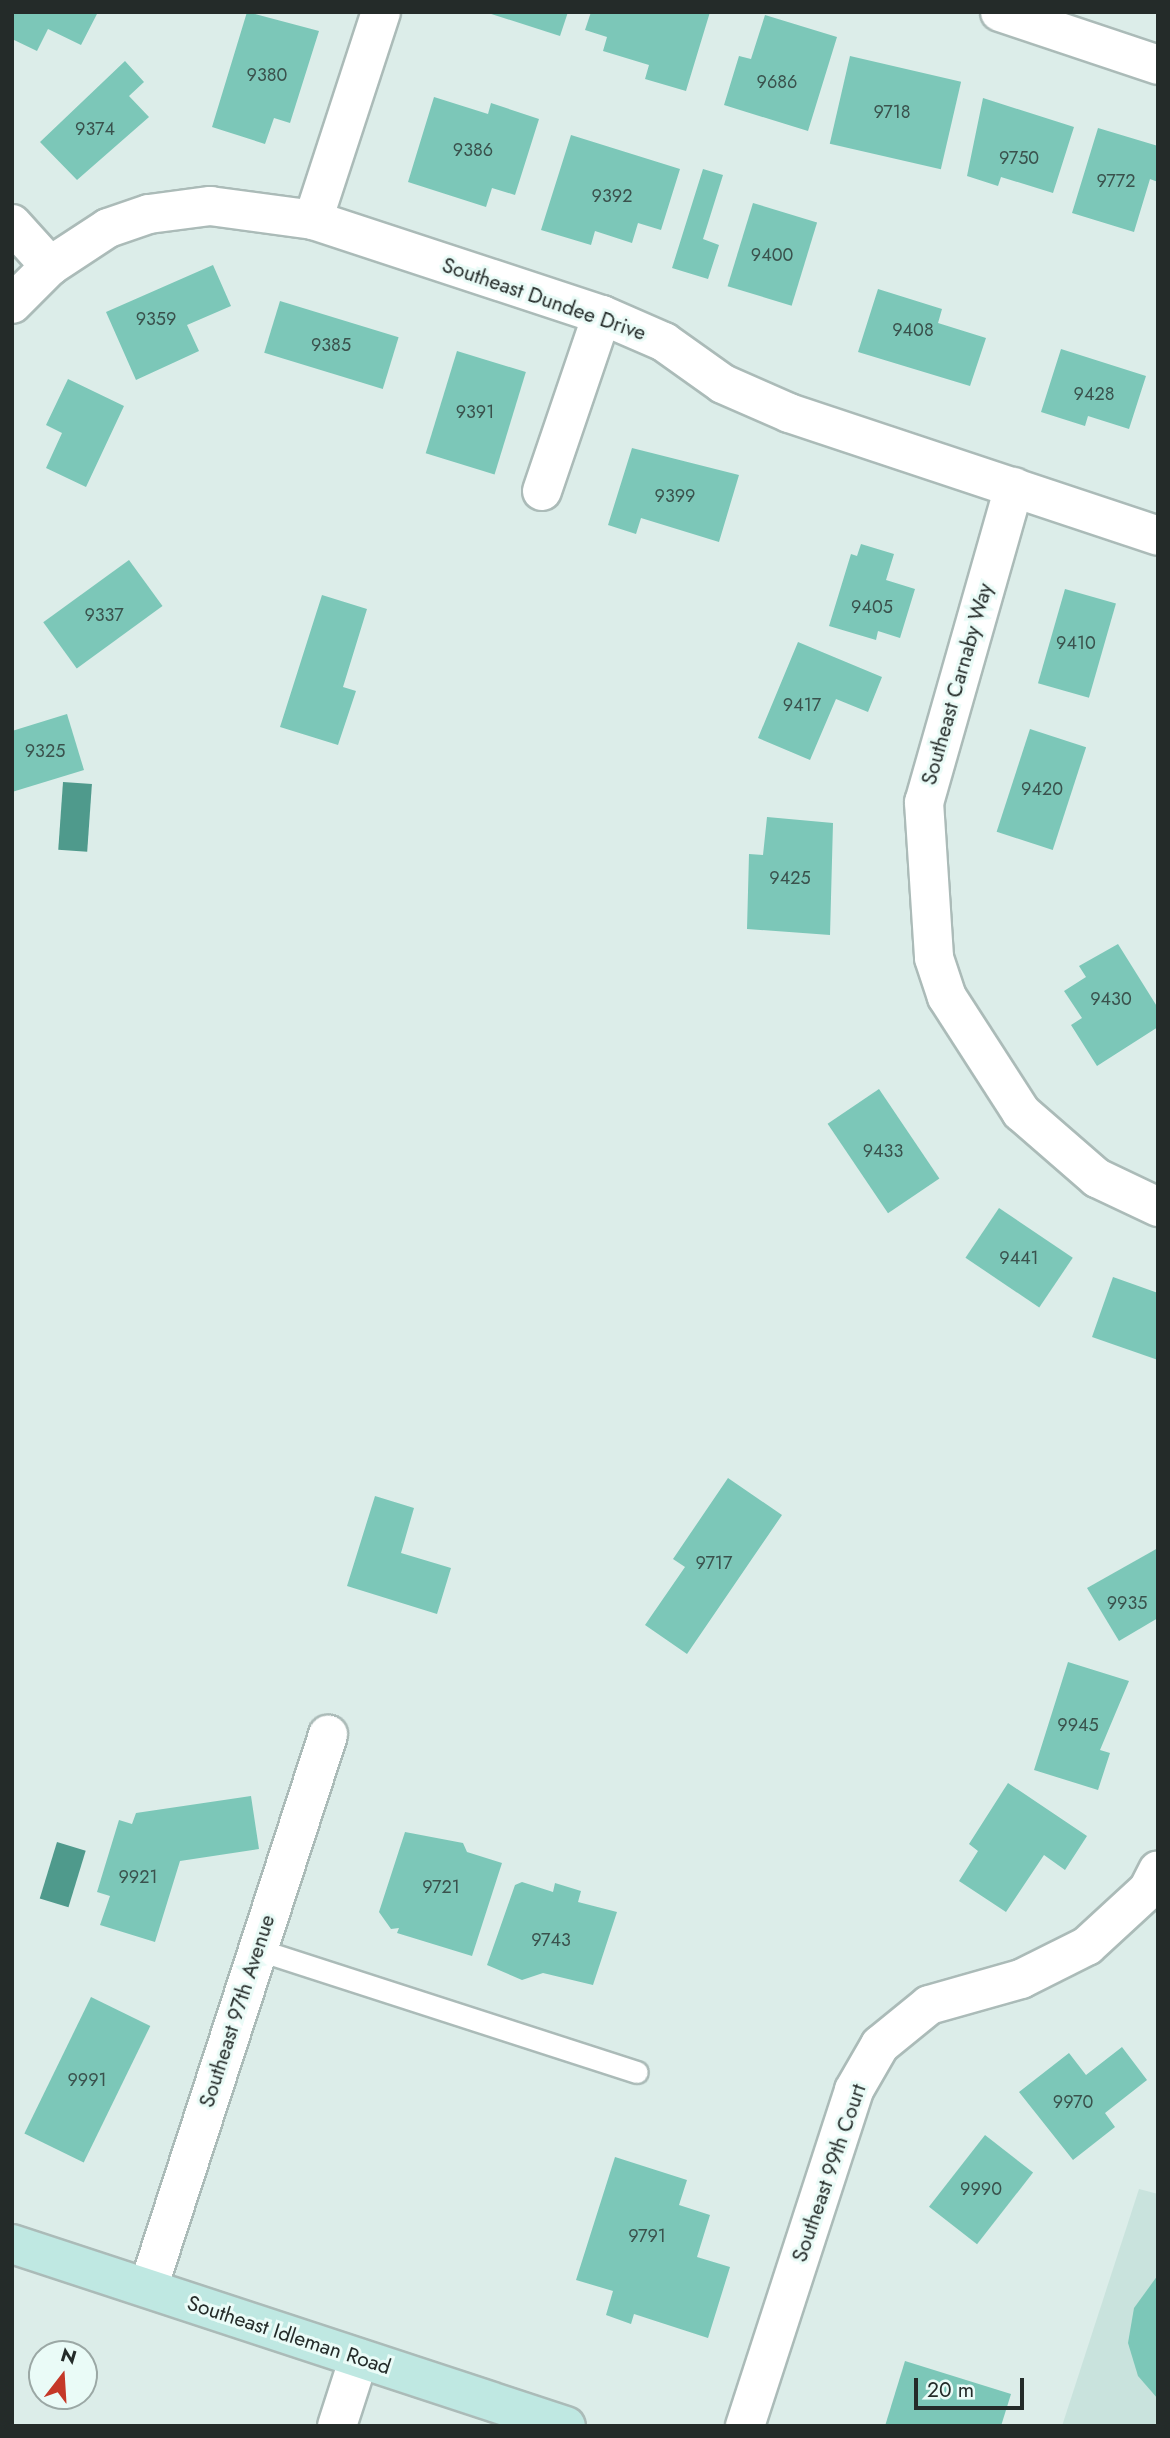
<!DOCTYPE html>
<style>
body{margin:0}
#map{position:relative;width:1170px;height:2438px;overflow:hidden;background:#dcede9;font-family:Jost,sans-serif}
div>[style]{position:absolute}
.built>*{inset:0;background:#c9e3dd}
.water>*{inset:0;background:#4f9a8c;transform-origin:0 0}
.building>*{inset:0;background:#7cc7b8;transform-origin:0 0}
.roads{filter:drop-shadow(2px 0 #abbbb8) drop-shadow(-2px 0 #abbbb8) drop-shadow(0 2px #abbbb8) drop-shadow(0 -2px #abbbb8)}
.service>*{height:21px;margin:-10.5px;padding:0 10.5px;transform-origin:10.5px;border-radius:10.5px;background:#fff}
.minor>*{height:38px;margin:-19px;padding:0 19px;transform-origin:19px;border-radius:19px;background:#fff}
.secondary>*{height:38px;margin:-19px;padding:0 19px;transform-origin:19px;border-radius:19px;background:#bfe8e2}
span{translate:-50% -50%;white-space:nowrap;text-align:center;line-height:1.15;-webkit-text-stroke:6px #eafbf7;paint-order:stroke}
.number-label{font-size:18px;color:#3a524d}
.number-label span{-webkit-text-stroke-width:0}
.street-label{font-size:21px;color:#242b29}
.frame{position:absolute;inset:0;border:14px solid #242b29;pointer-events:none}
.north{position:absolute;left:28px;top:2340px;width:70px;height:70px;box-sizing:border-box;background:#eafbf7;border:2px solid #9ba8a5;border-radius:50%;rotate:17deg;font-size:19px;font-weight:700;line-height:28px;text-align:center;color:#242b29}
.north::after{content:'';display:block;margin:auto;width:24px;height:32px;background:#c53828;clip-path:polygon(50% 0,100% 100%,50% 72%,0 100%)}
.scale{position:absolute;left:914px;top:2378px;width:110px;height:32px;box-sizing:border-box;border:4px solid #242b29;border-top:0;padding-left:9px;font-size:21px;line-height:24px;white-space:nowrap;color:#242b29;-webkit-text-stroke:5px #eafbf7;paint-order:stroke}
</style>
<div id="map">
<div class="built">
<i style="clip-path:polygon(1139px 2189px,1158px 2194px,1158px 2426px,1062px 2426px)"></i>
</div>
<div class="water">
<i style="left:63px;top:782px;width:29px;height:68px;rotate:4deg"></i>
<i style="left:57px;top:1842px;width:30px;height:59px;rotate:17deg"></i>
</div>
<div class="building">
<i style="clip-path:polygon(12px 12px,98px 12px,81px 45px,48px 29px,37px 51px,12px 39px)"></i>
<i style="clip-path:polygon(247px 12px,319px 31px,290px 123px,274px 118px,265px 144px,212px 127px)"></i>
<i style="clip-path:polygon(485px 12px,568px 12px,560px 36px)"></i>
<i style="clip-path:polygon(591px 12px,710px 12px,686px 91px,645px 79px,649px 65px,603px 51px,607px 37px,585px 30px)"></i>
<i style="clip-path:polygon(765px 15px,837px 37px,808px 131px,724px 105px,739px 56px,751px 59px)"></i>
<i style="left:850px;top:56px;width:114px;height:90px;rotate:13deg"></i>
<i style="clip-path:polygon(125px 61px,144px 82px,129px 96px,149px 117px,77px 180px,40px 142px)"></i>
<i style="clip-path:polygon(434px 97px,488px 114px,491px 103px,539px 119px,515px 195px,492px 188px,486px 207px,408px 182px)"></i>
<i style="clip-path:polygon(983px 98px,1074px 127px,1053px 193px,1001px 177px,998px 186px,967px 176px)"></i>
<i style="clip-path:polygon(1098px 128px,1158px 146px,1158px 182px,1150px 179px,1134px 232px,1072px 213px)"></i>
<i style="clip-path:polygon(571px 135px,680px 169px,661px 230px,638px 223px,632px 243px,595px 231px,591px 245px,541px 230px)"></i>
<i style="clip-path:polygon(703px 169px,723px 175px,703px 239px,719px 245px,708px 279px,672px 268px)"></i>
<i style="left:753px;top:203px;width:67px;height:87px;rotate:17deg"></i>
<i style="clip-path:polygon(213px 265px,231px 306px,187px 325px,199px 351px,136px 380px,106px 312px)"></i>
<i style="clip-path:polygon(878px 289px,942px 309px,938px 323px,986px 338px,970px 386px,858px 352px)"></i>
<i style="left:280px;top:301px;width:124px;height:54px;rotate:17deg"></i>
<i style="clip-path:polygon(1061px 349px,1146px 376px,1129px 429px,1088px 416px,1085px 426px,1041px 412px)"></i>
<i style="left:457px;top:351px;width:72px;height:107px;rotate:17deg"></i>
<i style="clip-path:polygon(68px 379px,124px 406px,86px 487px,46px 468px,62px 433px,46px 425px)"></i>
<i style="clip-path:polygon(632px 448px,739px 475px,719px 542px,641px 518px,636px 534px,608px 525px)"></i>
<i style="clip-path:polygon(861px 544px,894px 554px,886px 580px,915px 589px,900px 638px,878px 631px,876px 640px,829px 626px,851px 554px,857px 556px)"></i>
<i style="left:129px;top:560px;width:57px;height:106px;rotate:54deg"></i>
<i style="left:1065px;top:589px;width:53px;height:98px;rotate:16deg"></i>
<i style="clip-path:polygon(322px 595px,367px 609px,343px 687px,356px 691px,338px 745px,280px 727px)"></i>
<i style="clip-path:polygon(798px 642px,882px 677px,868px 712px,836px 699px,810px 760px,758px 738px)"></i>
<i style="clip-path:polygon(67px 714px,84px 770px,12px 792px,12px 731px)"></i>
<i style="left:1030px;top:729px;width:59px;height:108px;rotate:18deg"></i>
<i style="clip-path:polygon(767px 817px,833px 823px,830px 935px,747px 929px,749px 854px,763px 855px)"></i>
<i style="clip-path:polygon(1118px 944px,1158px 1008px,1158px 1027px,1097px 1066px,1071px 1025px,1082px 1018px,1064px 991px,1086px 977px,1079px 966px)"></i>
<i style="left:879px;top:1089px;width:108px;height:62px;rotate:56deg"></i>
<i style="left:999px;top:1208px;width:89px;height:60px;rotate:34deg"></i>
<i style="clip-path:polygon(1113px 1277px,1158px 1293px,1158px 1360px,1092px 1337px)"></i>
<i style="clip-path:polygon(728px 1478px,782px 1515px,687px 1654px,645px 1625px,685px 1567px,673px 1559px)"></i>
<i style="clip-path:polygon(375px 1496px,414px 1508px,401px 1553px,451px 1568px,437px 1614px,347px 1586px)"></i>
<i style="clip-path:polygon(1158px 1548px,1158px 1618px,1119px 1641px,1087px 1588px)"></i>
<i style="clip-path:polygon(1068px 1662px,1129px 1681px,1100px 1750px,1110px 1753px,1098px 1790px,1034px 1770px)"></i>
<i style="clip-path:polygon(1008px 1783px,1087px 1836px,1065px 1870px,1044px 1855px,1006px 1912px,959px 1881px,978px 1851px,969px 1844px)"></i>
<i style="clip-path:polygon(251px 1796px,259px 1849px,180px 1861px,155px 1942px,100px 1925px,110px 1896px,97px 1892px,119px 1820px,132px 1824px,136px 1813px)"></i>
<i style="clip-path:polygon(405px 1832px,463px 1843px,467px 1852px,502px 1863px,472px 1956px,397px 1933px,399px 1928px,391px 1929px,379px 1912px)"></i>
<i style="clip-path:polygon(522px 1882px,553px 1892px,555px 1883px,581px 1891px,578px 1902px,617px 1912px,593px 1985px,543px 1973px,522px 1980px,487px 1965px,515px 1885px)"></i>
<i style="left:91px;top:1997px;width:66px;height:152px;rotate:26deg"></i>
<i style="clip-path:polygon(1122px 2047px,1147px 2080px,1105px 2113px,1115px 2127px,1073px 2160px,1019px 2092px,1069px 2053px,1086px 2075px)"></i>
<i style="left:985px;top:2135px;width:61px;height:91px;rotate:38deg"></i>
<i style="clip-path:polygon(615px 2157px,687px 2180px,679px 2205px,710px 2215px,697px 2257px,730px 2267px,708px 2338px,634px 2314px,631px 2324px,606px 2315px,613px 2291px,576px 2280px)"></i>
<i style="clip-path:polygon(1158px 2275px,1158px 2399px,1138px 2376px,1128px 2343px,1134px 2308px)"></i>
<i style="clip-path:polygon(905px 2361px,1011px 2394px,1001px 2426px,885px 2426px)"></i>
</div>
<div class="roads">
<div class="service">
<i style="left:256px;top:1949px;width:400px;rotate:17.9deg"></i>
</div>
<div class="minor">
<i style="left:1000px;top:12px;width:167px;rotate:18.5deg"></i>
<i style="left:313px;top:220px;width:219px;rotate:-71.9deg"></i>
<i style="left:12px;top:224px;width:57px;rotate:47.9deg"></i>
<i style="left:12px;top:304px;width:54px;rotate:-45deg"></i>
<i style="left:50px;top:266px;width:69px;rotate:-33.2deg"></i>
<i style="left:108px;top:228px;width:43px;rotate:-18.9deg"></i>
<i style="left:149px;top:214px;width:62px;rotate:-7.5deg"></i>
<i style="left:210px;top:206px;width:104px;rotate:7.7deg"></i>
<i style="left:313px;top:220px;width:304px;rotate:18.2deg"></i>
<i style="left:602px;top:315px;width:68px;rotate:23.5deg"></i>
<i style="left:664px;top:342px;width:72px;rotate:35.4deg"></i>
<i style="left:723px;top:384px;width:72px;rotate:23.7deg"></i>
<i style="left:789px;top:413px;width:389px;rotate:18.4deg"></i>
<i style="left:1014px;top:487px;width:328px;rotate:105.9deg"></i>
<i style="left:924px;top:802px;width:156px;rotate:86.3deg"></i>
<i style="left:934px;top:958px;width:41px;rotate:71.6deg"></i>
<i style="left:947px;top:997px;width:137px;rotate:57.2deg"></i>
<i style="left:1021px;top:1112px;width:101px;rotate:41deg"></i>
<i style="left:1097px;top:1178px;width:68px;rotate:25.4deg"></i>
<i style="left:542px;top:491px;width:186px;rotate:-71.2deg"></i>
<i style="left:148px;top:2288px;width:582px;rotate:-71.97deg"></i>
<i style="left:337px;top:2426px;width:71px;rotate:-72.1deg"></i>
<i style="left:745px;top:2426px;width:353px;rotate:-72deg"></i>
<i style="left:854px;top:2090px;width:52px;rotate:-60deg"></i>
<i style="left:880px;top:2045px;width:63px;rotate:-39.2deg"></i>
<i style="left:929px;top:2005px;width:96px;rotate:-15.8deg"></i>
<i style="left:1021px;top:1979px;width:74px;rotate:-26.6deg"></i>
<i style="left:1087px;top:1946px;width:83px;rotate:-42.6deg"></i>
<i style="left:1148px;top:1890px;width:22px;rotate:-63deg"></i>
</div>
<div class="secondary">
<i style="left:12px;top:2244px;width:583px;rotate:18.19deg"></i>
</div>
</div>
<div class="number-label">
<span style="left:267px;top:75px">9380</span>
<span style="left:777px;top:82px">9686</span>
<span style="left:892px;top:112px">9718</span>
<span style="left:95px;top:129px">9374</span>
<span style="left:473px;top:150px">9386</span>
<span style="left:1019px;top:158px">9750</span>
<span style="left:1116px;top:181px">9772</span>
<span style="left:612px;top:196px">9392</span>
<span style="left:772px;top:255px">9400</span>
<span style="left:156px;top:319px">9359</span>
<span style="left:913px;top:330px">9408</span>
<span style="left:331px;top:345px">9385</span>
<span style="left:1094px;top:394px">9428</span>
<span style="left:475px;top:412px">9391</span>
<span style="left:675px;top:496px">9399</span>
<span style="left:872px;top:607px">9405</span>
<span style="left:104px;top:615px">9337</span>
<span style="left:1076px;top:643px">9410</span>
<span style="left:802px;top:705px">9417</span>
<span style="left:45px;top:751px">9325</span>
<span style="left:1042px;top:789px">9420</span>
<span style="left:790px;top:878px">9425</span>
<span style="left:1111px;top:999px">9430</span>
<span style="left:883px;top:1151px">9433</span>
<span style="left:1019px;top:1258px">9441</span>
<span style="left:714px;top:1563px">9717</span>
<span style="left:1127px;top:1603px">9935</span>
<span style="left:1078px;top:1725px">9945</span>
<span style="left:138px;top:1877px">9921</span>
<span style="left:441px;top:1887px">9721</span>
<span style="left:551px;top:1940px">9743</span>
<span style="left:87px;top:2080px">9991</span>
<span style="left:1073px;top:2102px">9970</span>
<span style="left:981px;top:2189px">9990</span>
<span style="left:647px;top:2236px">9791</span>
</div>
<div class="street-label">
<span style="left:544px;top:299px;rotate:19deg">Southeast Dundee Drive</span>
<span style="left:957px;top:684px;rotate:-74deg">Southeast Carnaby Way</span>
<span style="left:237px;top:2011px;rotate:-72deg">Southeast 97th Avenue</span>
<span style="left:829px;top:2173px;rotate:-71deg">Southeast 99th Court</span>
<span style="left:289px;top:2335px;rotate:18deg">Southeast Idleman Road</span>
</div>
<div class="frame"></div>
<div class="north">N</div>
<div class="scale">20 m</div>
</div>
